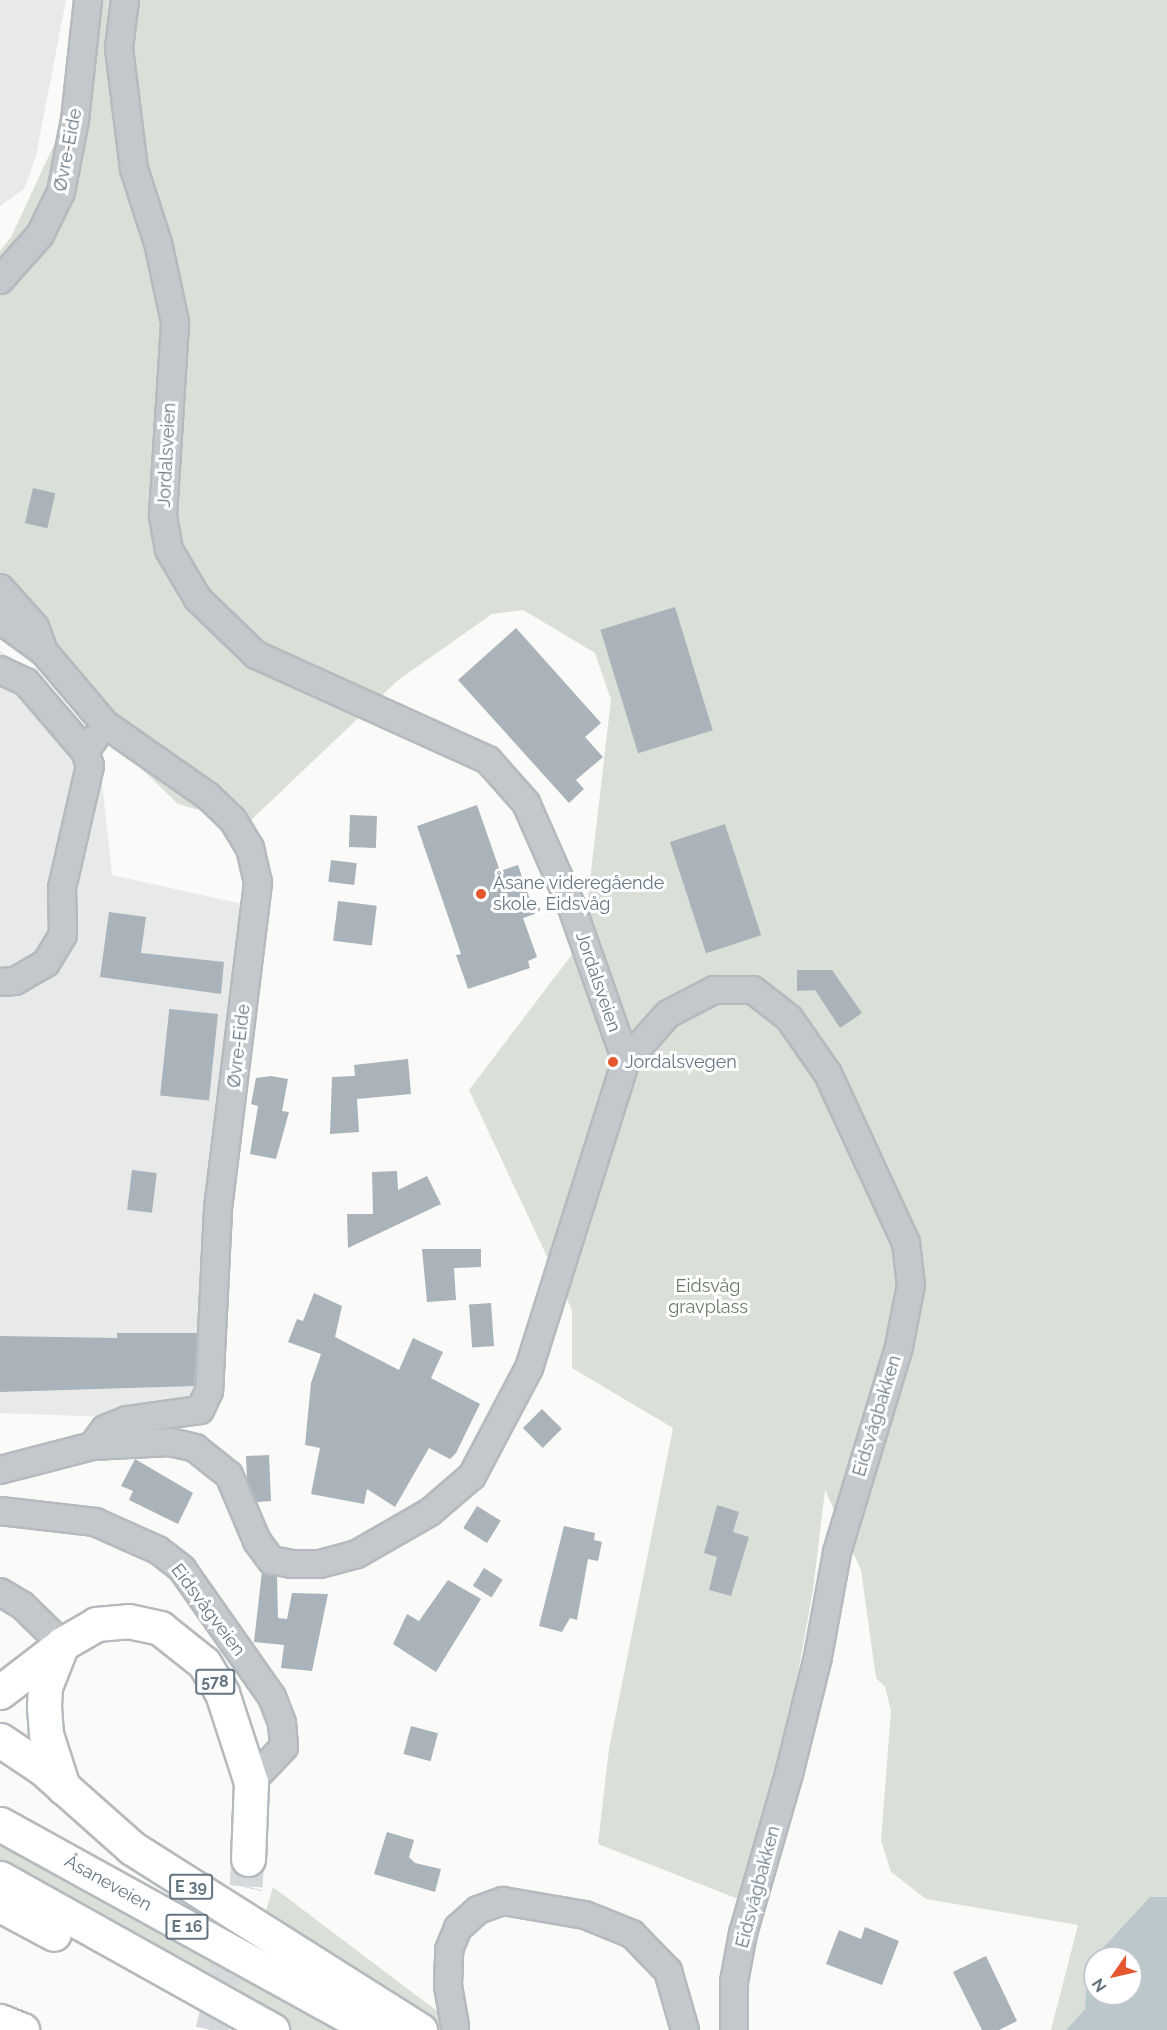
<!DOCTYPE html>
<meta charset="utf-8">
<style>
body{margin:0}
#map{position:relative;width:1167px;height:2030px;overflow:hidden;background:#fafaf8;font-family:Raleway,sans-serif}
div>[style]{position:absolute}
.built>*{inset:0;background:#e8e9e9}
.green>*{inset:0;background:#dadfd7}
.water>*{inset:0;background:#bbc7cb}
.building>*{inset:0;background:#aab3b9;transform-origin:0 0}
.primary-tunnel>*{height:33px;margin-top:-16.5px;transform-origin:0;background:repeating-linear-gradient(90deg,#d5d9db 0 33px,transparent 0 49px)}
.roads{filter:drop-shadow(2px 0 #b5babe) drop-shadow(-2px 0 #b5babe) drop-shadow(0 2px #b5babe) drop-shadow(0 -2px #b5babe)}
.street>*{height:26px;margin:-13px;padding:0 13px;transform-origin:13px;border-radius:13px;background:#c3c8cc}
.primary>*{height:33px;margin:-16.5px;padding:0 16.5px;transform-origin:16.5px;border-radius:16.5px;background:#fff}
.highway>*{height:33px;margin:-16.5px;padding:0 16.5px;transform-origin:16.5px;border-radius:16.5px;background:#fff}
.dots>*{width:16px;height:16px;translate:-50% -50%;box-sizing:border-box;border:3px solid #fff;border-radius:50%}
span{translate:-50% -50%;white-space:nowrap;text-align:center;line-height:1.15;-webkit-text-stroke:6px #fff;paint-order:stroke}
.shield-label span{padding:2px 4px;background:#fff;border:2px solid;border-radius:4px;-webkit-text-stroke-width:0}
.shield-label{font-size:16px;color:#657683;font-weight:700}
.street-label{font-size:18px;color:#657683}
.poi-label{font-size:18px;color:#657683}
.left{translate:0 -50%;text-align:left}
.park-label{font-size:18px;color:#687a64}
.north{position:absolute;left:1083px;top:1946px;width:60px;height:60px;box-sizing:border-box;background:#fff;border:2px solid #c1c8cd;border-radius:50%;rotate:236deg;font-size:16px;font-weight:700;line-height:24px;text-align:center;color:#657683}
.north::after{content:'';display:block;margin:auto;width:21px;height:27px;background:#e4572e;clip-path:polygon(50% 0,100% 100%,50% 72%,0 100%)}
</style>
<div id="map">
<div class="built">
<i style="clip-path:polygon(0 0,66px 0,36px 156px,24px 189px,0 206px)"></i>
<i style="clip-path:polygon(0 651px,41px 677px,99px 753px,112px 875px,265px 909px,191px 1420px,0 1413px)"></i>
</div>
<div class="green">
<i style="clip-path:polygon(86px 0,1167px 0,1167px 1897px,1150px 1898px,1087px 1965px,1085px 2009px,1066px 2030px,1051px 2030px,1078px 1925px,926px 1899px,891px 1872px,881px 1840px,891px 1711px,885px 1687px,876px 1678px,861px 1570px,825px 1490px,813px 1590px,756px 1906px,598px 1844px,609px 1749px,673px 1428px,572px 1368px,572px 1310px,469px 1090px,583px 940px,611px 700px,595px 653px,523px 610px,492px 614px,397px 681px,247px 824px,178px 804px,87px 716px,0 601px,0 251px,11px 237px,74px 102px)"></i>
<i style="clip-path:polygon(0 1844px,245px 1980px,273px 1887px,462px 2030px,231px 2030px,241px 1995px,0 1860px)"></i>
</div>
<div class="water">
<i style="clip-path:polygon(evenodd,1150px 1897px,1167px 1897px,1167px 2030px,1066px 2030px,1085px 2009px,1087px 1965px,1150px 1897px,1095px 1958px,1131px 1958px,1131px 1994px,1095px 1994px,1095px 1958px)"></i>
</div>
<div class="building">
<i style="left:33px;top:488px;width:23px;height:36px;rotate:13deg"></i>
<i style="left:675px;top:607px;width:129px;height:78px;rotate:73deg"></i>
<i style="clip-path:polygon(516px 628px,601px 723px,585px 737px,603px 757px,576px 780px,584px 789px,569px 803px,458px 680px)"></i>
<i style="clip-path:polygon(477px 805px,500px 871px,518px 865px,535px 914px,523px 918px,537px 957px,528px 961px,530px 968px,468px 989px,456px 955px,461px 954px,417px 826px)"></i>
<i style="left:350px;top:815px;width:27px;height:32px;rotate:2deg"></i>
<i style="left:725px;top:824px;width:117px;height:58px;rotate:72deg"></i>
<i style="left:331px;top:860px;width:26px;height:22px;rotate:7deg"></i>
<i style="left:338px;top:901px;width:39px;height:40px;rotate:7deg"></i>
<i style="clip-path:polygon(109px 912px,146px 917px,141px 953px,224px 962px,221px 994px,100px 977px)"></i>
<i style="clip-path:polygon(797px 970px,832px 970px,862px 1013px,840px 1028px,815px 990px,797px 991px)"></i>
<i style="left:218px;top:1014px;width:87px;height:49px;rotate:96deg"></i>
<i style="clip-path:polygon(408px 1059px,411px 1094px,357px 1099px,359px 1132px,330px 1134px,332px 1077px,355px 1076px,354px 1065px)"></i>
<i style="clip-path:polygon(271px 1076px,288px 1079px,282px 1111px,289px 1112px,276px 1159px,250px 1154px,258px 1106px,251px 1104px,256px 1078px)"></i>
<i style="left:132px;top:1170px;width:25px;height:40px;rotate:7deg"></i>
<i style="clip-path:polygon(397px 1171px,398px 1190px,427px 1176px,441px 1204px,348px 1248px,347px 1214px,373px 1214px,372px 1172px)"></i>
<i style="clip-path:polygon(422px 1249px,481px 1249px,481px 1267px,454px 1268px,456px 1300px,427px 1302px)"></i>
<i style="clip-path:polygon(314px 1293px,342px 1306px,335px 1337px,399px 1370px,413px 1338px,443px 1352px,431px 1378px,480px 1404px,456px 1453px,450px 1459px,429px 1448px,395px 1507px,367px 1489px,364px 1504px,311px 1494px,320px 1448px,305px 1445px,311px 1383px,321px 1354px,288px 1342px,297px 1319px,303px 1321px)"></i>
<i style="left:491px;top:1303px;width:43px;height:22px;rotate:86deg"></i>
<i style="clip-path:polygon(117px 1333px,197px 1333px,194px 1386px,0 1392px,0 1336px,117px 1338px)"></i>
<i style="left:542px;top:1409px;width:28px;height:27px;rotate:45deg"></i>
<i style="clip-path:polygon(269px 1455px,271px 1501px,257px 1502px,247px 1479px,246px 1456px)"></i>
<i style="clip-path:polygon(135px 1459px,193px 1493px,178px 1524px,129px 1500px,133px 1491px,121px 1486px)"></i>
<i style="clip-path:polygon(717px 1505px,739px 1512px,733px 1532px,749px 1537px,731px 1596px,709px 1590px,717px 1557px,704px 1553px)"></i>
<i style="left:477px;top:1506px;width:28px;height:26px;rotate:32deg"></i>
<i style="clip-path:polygon(564px 1526px,595px 1533px,594px 1540px,602px 1542px,598px 1561px,588px 1559px,577px 1620px,570px 1618px,562px 1632px,539px 1626px)"></i>
<i style="left:484px;top:1568px;width:22px;height:21px;rotate:32deg"></i>
<i style="clip-path:polygon(262px 1571px,277px 1577px,278px 1618px,287px 1619px,292px 1593px,328px 1594px,312px 1671px,281px 1668px,284px 1645px,254px 1642px)"></i>
<i style="clip-path:polygon(448px 1580px,481px 1599px,436px 1672px,393px 1644px,407px 1614px,419px 1621px)"></i>
<i style="left:411px;top:1726px;width:28px;height:29px;rotate:15deg"></i>
<i style="clip-path:polygon(387px 1832px,414px 1840px,409px 1857px,415px 1863px,441px 1869px,435px 1892px,374px 1874px)"></i>
<i style="clip-path:polygon(865px 1927px,899px 1941px,882px 1985px,826px 1964px,839px 1930px,861px 1939px)"></i>
<i style="clip-path:polygon(986px 1956px,1017px 2021px,999px 2030px,982px 2030px,953px 1972px)"></i>
</div>
<div class="primary-tunnel">
<i style="left:212px;top:2030px;width:148px;rotate:-76.7deg"></i>
<i style="left:246px;top:1886px;width:27px;rotate:-86deg"></i>
</div>
<div class="roads">
<div class="street">
<i style="left:0;top:280px;width:60px;rotate:-48.4deg"></i>
<i style="left:40px;top:235px;width:48px;rotate:-64deg"></i>
<i style="left:61px;top:192px;width:73px;rotate:-79deg"></i>
<i style="left:75px;top:120px;width:121px;rotate:-83.8deg"></i>
<i style="left:0;top:588px;width:52px;rotate:48.1deg"></i>
<i style="left:35px;top:627px;width:20px;rotate:70deg"></i>
<i style="left:0;top:620px;width:54px;rotate:36deg"></i>
<i style="left:44px;top:652px;width:94px;rotate:49.7deg"></i>
<i style="left:105px;top:724px;width:126px;rotate:35deg"></i>
<i style="left:208px;top:796px;width:35px;rotate:44deg"></i>
<i style="left:233px;top:820px;width:33px;rotate:59deg"></i>
<i style="left:250px;top:848px;width:36px;rotate:77deg"></i>
<i style="left:258px;top:883px;width:329px;rotate:97deg"></i>
<i style="left:218px;top:1210px;width:181px;rotate:92.8deg"></i>
<i style="left:209px;top:1391px;width:21px;rotate:115deg"></i>
<i style="left:200px;top:1410px;width:74px;rotate:172.2deg"></i>
<i style="left:127px;top:1420px;width:24px;rotate:158deg"></i>
<i style="left:105px;top:1429px;width:21px;rotate:127deg"></i>
<i style="left:0;top:670px;width:29px;rotate:25deg"></i>
<i style="left:26px;top:682px;width:91px;rotate:49.5deg"></i>
<i style="left:85px;top:751px;width:15px;rotate:-53deg"></i>
<i style="left:0;top:982px;width:15px;rotate:-4deg"></i>
<i style="left:15px;top:981px;width:36px;rotate:-30deg"></i>
<i style="left:46px;top:963px;width:33px;rotate:-59deg"></i>
<i style="left:63px;top:935px;width:47px;rotate:-91.2deg"></i>
<i style="left:62px;top:888px;width:125px;rotate:-77.1deg"></i>
<i style="left:90px;top:766px;width:16px;rotate:-108deg"></i>
<i style="left:626px;top:1061px;width:63px;rotate:-48.2deg"></i>
<i style="left:668px;top:1014px;width:52px;rotate:-27.6deg"></i>
<i style="left:714px;top:990px;width:39px"></i>
<i style="left:753px;top:990px;width:46px;rotate:37.9deg"></i>
<i style="left:789px;top:1018px;width:68px;rotate:55.1deg"></i>
<i style="left:828px;top:1074px;width:186px;rotate:65.2deg"></i>
<i style="left:906px;top:1243px;width:42px;rotate:83.2deg"></i>
<i style="left:911px;top:1285px;width:63px;rotate:101deg"></i>
<i style="left:899px;top:1347px;width:215px;rotate:106.8deg"></i>
<i style="left:837px;top:1553px;width:106px;rotate:100.4deg"></i>
<i style="left:818px;top:1657px;width:121px;rotate:103.9deg"></i>
<i style="left:789px;top:1774px;width:166px;rotate:106.1deg"></i>
<i style="left:743px;top:1933px;width:50px;rotate:100.4deg"></i>
<i style="left:734px;top:1982px;width:48px;rotate:90deg"></i>
<i style="left:0;top:1470px;width:95px;rotate:-14.6deg"></i>
<i style="left:92px;top:1446px;width:78px;rotate:-2.9deg"></i>
<i style="left:170px;top:1442px;width:26px;rotate:13deg"></i>
<i style="left:195px;top:1448px;width:43px;rotate:38.5deg"></i>
<i style="left:229px;top:1475px;width:72px;rotate:67deg"></i>
<i style="left:257px;top:1541px;width:24px;rotate:54deg"></i>
<i style="left:271px;top:1560px;width:20px;rotate:11deg"></i>
<i style="left:291px;top:1564px;width:29px"></i>
<i style="left:320px;top:1564px;width:38px;rotate:-15deg"></i>
<i style="left:357px;top:1554px;width:84px;rotate:-29.9deg"></i>
<i style="left:430px;top:1512px;width:55px;rotate:-40.6deg"></i>
<i style="left:472px;top:1476px;width:122px;rotate:-62.2deg"></i>
<i style="left:529px;top:1368px;width:322px;rotate:-72.5deg"></i>
<i style="left:626px;top:1061px;width:165px;rotate:-109.4deg"></i>
<i style="left:571px;top:905px;width:111px;rotate:-113.8deg"></i>
<i style="left:526px;top:803px;width:57px;rotate:-131.5deg"></i>
<i style="left:488px;top:760px;width:255px;rotate:-155.6deg"></i>
<i style="left:256px;top:655px;width:81px;rotate:-136deg"></i>
<i style="left:198px;top:599px;width:57px;rotate:-120.6deg"></i>
<i style="left:169px;top:550px;width:36px;rotate:-100deg"></i>
<i style="left:163px;top:515px;width:193px;rotate:-86.4deg"></i>
<i style="left:175px;top:322px;width:81px;rotate:-102.1deg"></i>
<i style="left:158px;top:243px;width:78px;rotate:-108deg"></i>
<i style="left:134px;top:169px;width:122px;rotate:-97.1deg"></i>
<i style="left:119px;top:48px;width:48px;rotate:-82.9deg"></i>
<i style="left:0;top:1511px;width:96px;rotate:6.6deg"></i>
<i style="left:95px;top:1522px;width:69px;rotate:24deg"></i>
<i style="left:158px;top:1550px;width:31px;rotate:38deg"></i>
<i style="left:182px;top:1569px;width:156px;rotate:54.9deg"></i>
<i style="left:272px;top:1697px;width:28px;rotate:69deg"></i>
<i style="left:282px;top:1723px;width:24px;rotate:85deg"></i>
<i style="left:284px;top:1747px;width:48px;rotate:133.3deg"></i>
<i style="left:0;top:1592px;width:26px;rotate:31deg"></i>
<i style="left:22px;top:1605px;width:56px;rotate:44.3deg"></i>
<i style="left:455px;top:2026px;width:41px;rotate:-99.9deg"></i>
<i style="left:448px;top:1986px;width:36px;rotate:-88deg"></i>
<i style="left:449px;top:1950px;width:24px;rotate:-68deg"></i>
<i style="left:458px;top:1928px;width:27px;rotate:-42deg"></i>
<i style="left:478px;top:1910px;width:27px;rotate:-20deg"></i>
<i style="left:503px;top:1901px;width:83px;rotate:9.7deg"></i>
<i style="left:585px;top:1915px;width:51px;rotate:22deg"></i>
<i style="left:632px;top:1934px;width:52px;rotate:45.8deg"></i>
<i style="left:668px;top:1971px;width:61px;rotate:73.9deg"></i>
</div>
<div class="primary">
<i style="left:62px;top:1644px;width:39px;rotate:-30deg"></i>
<i style="left:96px;top:1624px;width:32px;rotate:-5deg"></i>
<i style="left:128px;top:1621px;width:33px;rotate:12deg"></i>
<i style="left:160px;top:1628px;width:56px;rotate:38.5deg"></i>
<i style="left:204px;top:1663px;width:35px;rotate:59deg"></i>
<i style="left:222px;top:1693px;width:94px;rotate:72deg"></i>
<i style="left:251px;top:1782px;width:77px;rotate:92.2deg"></i>
<i style="left:0;top:2021px;width:24px;rotate:22deg"></i>
</div>
<div class="highway">
<i style="left:62px;top:1644px;width:46px;rotate:111.6deg"></i>
<i style="left:45px;top:1687px;width:19px;rotate:93deg"></i>
<i style="left:44px;top:1706px;width:28px;rotate:86deg"></i>
<i style="left:46px;top:1734px;width:56px;rotate:72.2deg"></i>
<i style="left:0;top:1692px;width:76px;rotate:-37.5deg"></i>
<i style="left:0;top:1740px;width:50px;rotate:33.7deg"></i>
<i style="left:42px;top:1768px;width:120px;rotate:41.6deg"></i>
<i style="left:132px;top:1848px;width:341px;rotate:32.3deg"></i>
<i style="left:0;top:1824px;width:426px;rotate:28.9deg"></i>
<i style="left:0;top:1878px;width:312px;rotate:29.2deg"></i>
<i style="left:0;top:1905px;width:61px;rotate:28.2deg"></i>
</div>
</div>
<div class="dots">
<i style="left:481px;top:894px;background:#e4572e"></i>
<i style="left:613px;top:1062px;background:#e4572e"></i>
</div>
<div class="shield-label">
<span style="left:215px;top:1682px">578</span>
<span style="left:191px;top:1887px">E 39</span>
<span style="left:187px;top:1927px">E 16</span>
</div>
<div class="street-label">
<span style="left:68px;top:150px;rotate:-79deg">Øvre-Eide</span>
<span style="left:167px;top:455px;rotate:-87deg">Jordalsveien</span>
<span style="left:598px;top:982px;rotate:71deg">Jordalsveien</span>
<span style="left:239px;top:1046px;rotate:-83deg">Øvre-Eide</span>
<span style="left:877px;top:1416px;rotate:-73deg">Eidsvågbakken</span>
<span style="left:208px;top:1610px;rotate:53deg">Eidsvågveien</span>
<span style="left:108px;top:1883px;rotate:29deg">Åsaneveien</span>
<span style="left:758px;top:1887px;rotate:-75deg">Eidsvågbakken</span>
</div>
<div class="poi-label">
<span class="left" style="left:493px;top:894px">Åsane videregående<br>skole, Eidsvåg</span>
<span class="left" style="left:625px;top:1062px">Jordalsvegen</span>
</div>
<div class="park-label">
<span style="left:708px;top:1297px">Eidsvåg<br>gravplass</span>
</div>
<div class="north">N</div>
</div>
